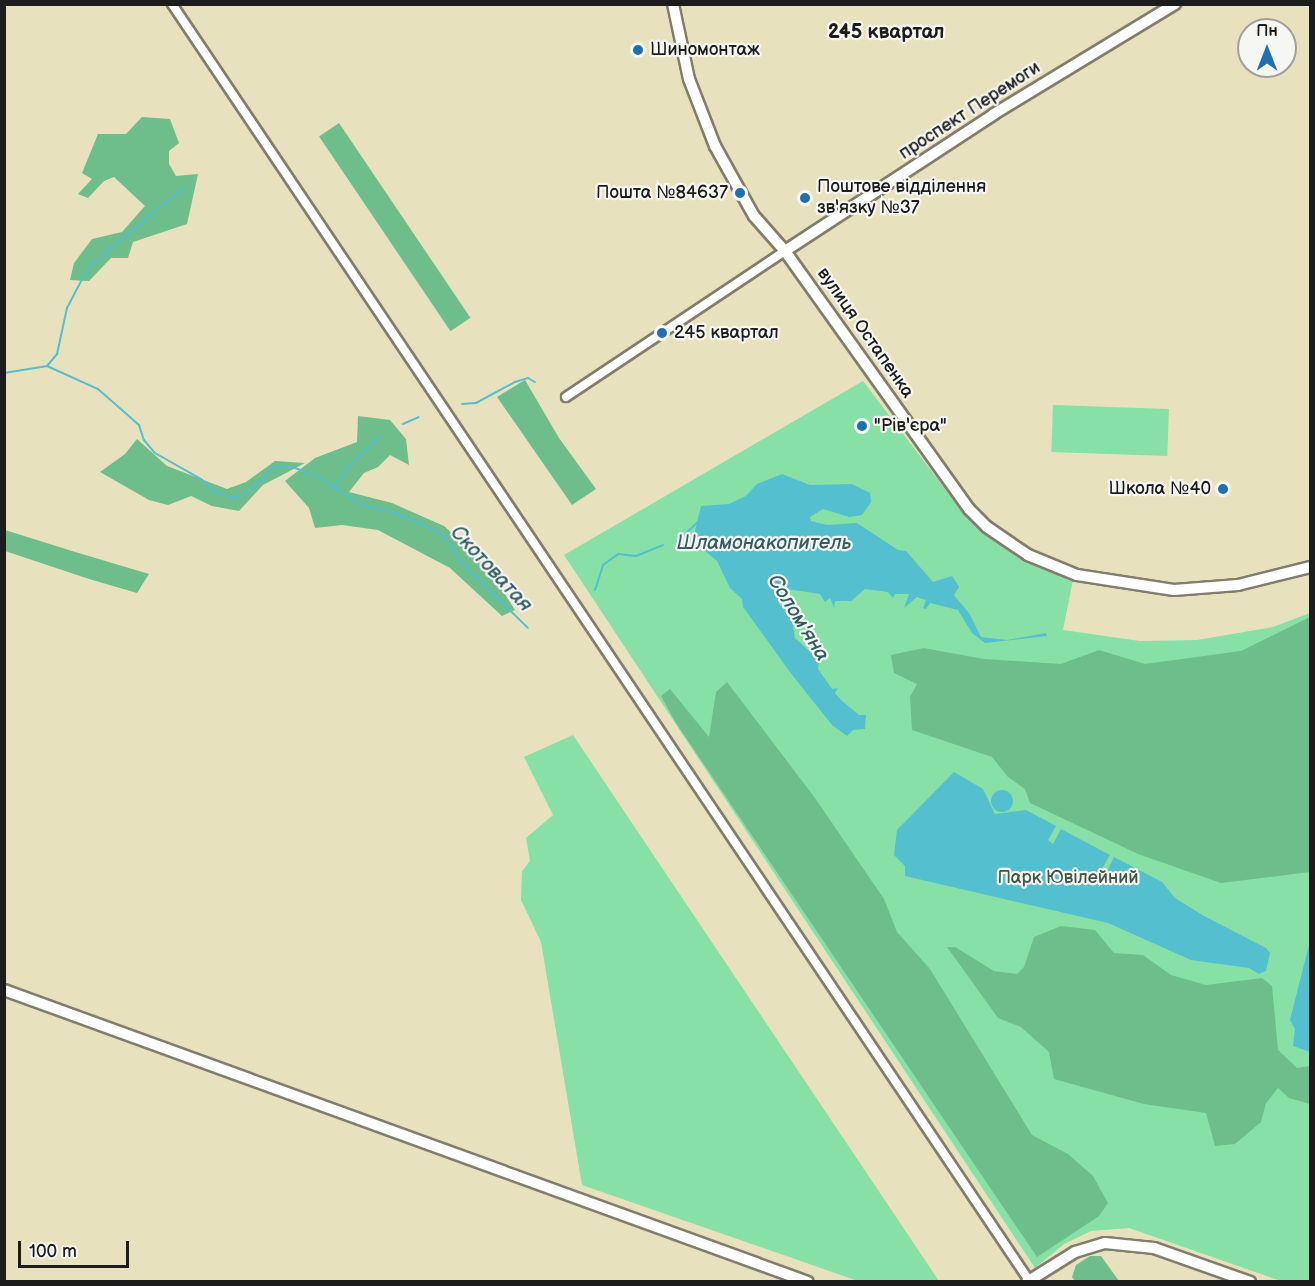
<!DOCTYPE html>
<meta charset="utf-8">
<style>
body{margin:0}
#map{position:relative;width:1315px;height:1286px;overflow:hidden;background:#e8e1be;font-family:"Balsamiq Sans",sans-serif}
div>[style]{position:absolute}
.green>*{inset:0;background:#87e0a6;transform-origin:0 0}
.forest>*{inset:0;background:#6dbe8b;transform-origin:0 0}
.water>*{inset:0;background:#54bfcf}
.round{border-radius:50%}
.stream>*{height:2px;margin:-1px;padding:0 1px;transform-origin:1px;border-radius:1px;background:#54bfcf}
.roads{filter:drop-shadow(2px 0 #827e6d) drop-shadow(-2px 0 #827e6d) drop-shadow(0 2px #827e6d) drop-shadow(0 -2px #827e6d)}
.minor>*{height:8px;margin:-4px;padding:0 4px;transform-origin:4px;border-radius:4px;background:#fff}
.tertiary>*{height:10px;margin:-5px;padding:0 5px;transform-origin:5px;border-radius:5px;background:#fff}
.secondary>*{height:10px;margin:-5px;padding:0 5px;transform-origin:5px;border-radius:5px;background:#fff}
.dots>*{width:16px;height:16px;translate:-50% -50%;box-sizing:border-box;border:3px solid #f6f6f2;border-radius:50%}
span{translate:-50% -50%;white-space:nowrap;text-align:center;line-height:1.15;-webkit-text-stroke:4.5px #f6f6f2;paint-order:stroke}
.poi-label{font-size:18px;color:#1c1c1c}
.left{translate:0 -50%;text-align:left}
.right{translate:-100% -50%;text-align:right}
.street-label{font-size:18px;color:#1c1c1c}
.park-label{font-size:18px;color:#3c5745}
.neighbourhood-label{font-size:20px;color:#1c1c1c;font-weight:700}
.water-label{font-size:20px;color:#325d64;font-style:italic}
.frame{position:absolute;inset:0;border:6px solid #1c1c1c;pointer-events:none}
.north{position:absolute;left:1237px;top:18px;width:60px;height:60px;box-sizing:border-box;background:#f6f6f2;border:2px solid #9f9f9c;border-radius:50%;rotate:0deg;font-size:16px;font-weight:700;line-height:24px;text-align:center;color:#1c1c1c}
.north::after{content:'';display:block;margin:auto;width:21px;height:27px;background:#1f6fb2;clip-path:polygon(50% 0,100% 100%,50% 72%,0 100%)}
.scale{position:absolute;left:18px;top:1241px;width:111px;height:27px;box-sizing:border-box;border:3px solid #1c1c1c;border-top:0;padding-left:8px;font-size:18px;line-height:21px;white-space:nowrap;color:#1c1c1c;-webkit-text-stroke:4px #f6f6f2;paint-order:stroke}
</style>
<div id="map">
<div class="green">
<i style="clip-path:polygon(863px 381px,958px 506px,986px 534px,1019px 558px,1073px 580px,1063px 630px,1140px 641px,1197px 640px,1273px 627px,1310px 613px,1310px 1281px,1281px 1281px,1129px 1228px,1091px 1231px,1064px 1244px,1035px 1268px,564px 555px)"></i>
<i style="left:1053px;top:405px;width:116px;height:47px;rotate:2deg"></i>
<i style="clip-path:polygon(573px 735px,939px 1281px,858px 1281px,582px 1185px,541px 942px,521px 900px,522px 871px,530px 861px,526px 838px,553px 815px,524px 757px)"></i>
</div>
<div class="forest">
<i style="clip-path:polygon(142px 117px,170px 119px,179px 143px,169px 151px,169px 164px,176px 176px,198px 174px,187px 224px,133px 242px,128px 258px,111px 258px,89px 281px,70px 280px,74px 263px,92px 239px,122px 232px,145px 206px,114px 177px,104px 181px,88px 198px,78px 194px,92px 179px,82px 173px,98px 134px,126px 134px)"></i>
<i style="left:339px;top:123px;width:235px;height:24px;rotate:56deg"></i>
<i style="clip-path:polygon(525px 380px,559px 438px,596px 489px,572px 505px,497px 397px)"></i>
<i style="clip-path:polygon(358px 416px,390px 420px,406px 439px,409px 465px,390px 455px,378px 467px,364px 473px,349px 492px,392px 503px,444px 526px,484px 561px,515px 610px,502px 616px,450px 568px,378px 530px,342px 525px,315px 528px,309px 508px,285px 481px,315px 458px,357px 442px)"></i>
<i style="clip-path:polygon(137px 439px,167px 466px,227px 489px,246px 482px,275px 461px,305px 463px,263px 485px,239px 511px,212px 506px,191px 496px,168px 505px,149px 500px,100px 472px,125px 454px)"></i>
<i style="clip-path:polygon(5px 530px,72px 551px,149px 574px,137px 593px,89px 579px,5px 551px)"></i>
<i style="clip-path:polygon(1310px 617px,1310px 872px,1221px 883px,1138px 854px,1030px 803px,1025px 789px,1008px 777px,992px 757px,912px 730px,910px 697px,917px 684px,894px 673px,891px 655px,924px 648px,984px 659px,1061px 664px,1099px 650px,1145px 664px,1241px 651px)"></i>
<i style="clip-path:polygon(727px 682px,815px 798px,884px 899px,897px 932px,930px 969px,1032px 1135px,1068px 1154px,1093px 1176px,1108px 1203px,1099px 1216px,1037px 1257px,676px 723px,661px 696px,670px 689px,709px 737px,716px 692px)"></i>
<i style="clip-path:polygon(1061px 926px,1095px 930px,1114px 953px,1143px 955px,1171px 975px,1206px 985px,1262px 978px,1272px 986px,1278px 1050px,1297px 1068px,1310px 1066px,1310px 1104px,1289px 1098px,1278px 1088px,1266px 1103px,1261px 1122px,1235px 1144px,1215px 1146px,1206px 1113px,1144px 1104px,1054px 1079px,1049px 1052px,1021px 1027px,998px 1018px,947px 947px,955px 947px,994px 971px,1017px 974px,1024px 967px,1034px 937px)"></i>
<i style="clip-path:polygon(1090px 1256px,1101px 1256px,1119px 1281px,1075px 1281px,1072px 1277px,1076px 1265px)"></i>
</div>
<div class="water">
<i style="clip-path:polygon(782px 474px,810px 485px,852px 484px,870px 493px,871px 502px,862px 515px,849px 517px,823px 509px,810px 517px,811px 521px,827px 525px,857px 523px,898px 550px,906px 551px,933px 582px,952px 576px,959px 587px,954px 595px,969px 613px,981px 637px,1007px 640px,1046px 633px,1047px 636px,985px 643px,972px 633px,958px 610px,930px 603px,926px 609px,923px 608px,926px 600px,917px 597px,904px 608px,909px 594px,895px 594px,893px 598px,888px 592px,865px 589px,851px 601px,835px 601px,834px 608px,830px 598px,825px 602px,820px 594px,787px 589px,778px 603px,791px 615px,795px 638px,819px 660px,818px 669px,832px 689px,838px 688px,835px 693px,841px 700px,859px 715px,866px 715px,865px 729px,853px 730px,847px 736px,832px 725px,793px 676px,743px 607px,742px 599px,730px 588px,717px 561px,698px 545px,695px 531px,701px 506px,729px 504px,746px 496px,757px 484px)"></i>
<i style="clip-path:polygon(954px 772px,983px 789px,995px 814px,1026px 810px,1056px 826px,1048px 840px,1053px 844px,1061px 829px,1110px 855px,1102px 869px,1107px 871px,1114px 857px,1162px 882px,1175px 898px,1204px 916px,1266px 948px,1270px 953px,1266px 971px,1259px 974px,1249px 968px,1191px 960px,1108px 923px,905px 876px,905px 866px,894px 855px,897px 830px)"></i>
<i class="round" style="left:991px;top:790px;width:22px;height:22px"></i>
<i style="clip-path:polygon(1310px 941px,1310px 1052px,1293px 1046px,1295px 1029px,1290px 1020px)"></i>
</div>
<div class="stream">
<i style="left:47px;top:366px;width:16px;rotate:-50deg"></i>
<i style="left:57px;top:354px;width:47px;rotate:-77.7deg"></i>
<i style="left:67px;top:308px;width:45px;rotate:-62.3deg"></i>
<i style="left:88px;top:268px;width:126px;rotate:-39.9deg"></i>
<i style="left:4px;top:373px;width:44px;rotate:-9.2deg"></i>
<i style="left:47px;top:366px;width:56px;rotate:24.3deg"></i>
<i style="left:98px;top:389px;width:55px;rotate:41.3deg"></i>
<i style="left:139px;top:425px;width:16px;rotate:72deg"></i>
<i style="left:144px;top:440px;width:17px;rotate:50deg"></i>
<i style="left:155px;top:453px;width:53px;rotate:29.5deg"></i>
<i style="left:201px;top:479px;width:20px;rotate:41deg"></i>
<i style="left:216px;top:492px;width:20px;rotate:18deg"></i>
<i style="left:235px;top:498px;width:14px;rotate:-25deg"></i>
<i style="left:248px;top:492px;width:38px;rotate:-42deg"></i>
<i style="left:276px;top:467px;width:17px"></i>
<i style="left:293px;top:467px;width:33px;rotate:23deg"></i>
<i style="left:323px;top:480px;width:49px;rotate:32.4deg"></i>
<i style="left:364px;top:506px;width:30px;rotate:12deg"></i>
<i style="left:393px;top:512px;width:55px;rotate:23.7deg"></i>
<i style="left:443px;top:534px;width:36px;rotate:56deg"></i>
<i style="left:463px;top:564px;width:91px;rotate:44.6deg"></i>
<i style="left:462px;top:404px;width:14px;rotate:-4deg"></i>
<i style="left:476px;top:403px;width:44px;rotate:-28.3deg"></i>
<i style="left:515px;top:382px;width:14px;rotate:-17deg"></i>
<i style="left:528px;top:378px;width:8px;rotate:30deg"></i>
<i style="left:403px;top:424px;width:17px;rotate:-24deg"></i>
<i style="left:333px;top:489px;width:24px;rotate:-55deg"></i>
<i style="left:347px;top:469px;width:46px;rotate:-44.1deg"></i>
<i style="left:677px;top:542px;width:28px;rotate:-44deg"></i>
<i style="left:595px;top:590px;width:26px;rotate:-72deg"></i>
<i style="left:603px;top:565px;width:19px;rotate:-36deg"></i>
<i style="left:618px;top:554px;width:18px;rotate:6deg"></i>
<i style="left:636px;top:556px;width:29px;rotate:-22deg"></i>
</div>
<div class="roads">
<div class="minor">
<i style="left:172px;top:4px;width:1539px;rotate:56.12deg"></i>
<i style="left:566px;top:397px;width:263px;rotate:-33.7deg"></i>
</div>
<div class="tertiary">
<i style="left:785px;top:251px;width:317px;rotate:54.5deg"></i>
<i style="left:969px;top:509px;width:25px;rotate:45deg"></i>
<i style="left:987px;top:527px;width:50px;rotate:34.3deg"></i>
<i style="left:1028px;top:555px;width:53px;rotate:22.2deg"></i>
<i style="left:1077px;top:575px;width:98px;rotate:8.8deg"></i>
<i style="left:1174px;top:590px;width:64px;rotate:-4.5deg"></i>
<i style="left:1238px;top:585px;width:74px;rotate:-14deg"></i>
<i style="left:4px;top:990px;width:855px;rotate:19.96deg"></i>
<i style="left:1027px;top:1282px;width:57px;rotate:-32deg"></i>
<i style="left:1075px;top:1252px;width:31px;rotate:-17deg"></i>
<i style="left:1105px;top:1243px;width:49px;rotate:5.8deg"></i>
<i style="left:1154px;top:1248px;width:102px;rotate:19.5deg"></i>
</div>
<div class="secondary">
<i style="left:673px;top:4px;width:77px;rotate:78deg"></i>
<i style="left:689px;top:79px;width:72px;rotate:68.8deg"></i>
<i style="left:715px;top:146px;width:80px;rotate:60.9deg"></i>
<i style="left:754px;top:216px;width:47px;rotate:48.5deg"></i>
<i style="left:785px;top:251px;width:250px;rotate:-33.2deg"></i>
<i style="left:994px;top:114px;width:212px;rotate:-31.3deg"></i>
</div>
</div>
<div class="dots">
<i style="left:638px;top:50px;background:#1f6fb2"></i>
<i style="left:740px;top:193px;background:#1f6fb2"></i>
<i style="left:805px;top:198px;background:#1f6fb2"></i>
<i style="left:662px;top:333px;background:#1f6fb2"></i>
<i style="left:862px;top:426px;background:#1f6fb2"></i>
<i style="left:1223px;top:489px;background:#1f6fb2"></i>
</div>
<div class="poi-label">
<span class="left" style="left:650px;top:50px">Шиномонтаж</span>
<span class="left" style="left:817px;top:198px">Поштове відділення<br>зв'язку №37</span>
<span class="right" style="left:728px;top:193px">Пошта №84637</span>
<span class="left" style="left:674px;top:333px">245 квартал</span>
<span class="left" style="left:874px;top:426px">"Рів'єра"</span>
<span class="right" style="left:1211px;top:489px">Школа №40</span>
</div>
<div class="street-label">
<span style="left:970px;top:111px;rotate:-33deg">проспект Перемоги</span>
<span style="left:865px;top:333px;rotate:55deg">вулиця Остапенка</span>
</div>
<div class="park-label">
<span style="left:1068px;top:878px">Парк Ювілейний</span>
</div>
<div class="neighbourhood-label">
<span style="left:886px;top:32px">245 квартал</span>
</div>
<div class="water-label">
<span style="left:764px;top:543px">Шламонакопитель</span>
<span style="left:491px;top:569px;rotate:47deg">Скотоватая</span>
<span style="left:798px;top:618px;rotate:58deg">Солом'яна</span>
</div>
<div class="frame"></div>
<div class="north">Пн</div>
<div class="scale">100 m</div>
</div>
